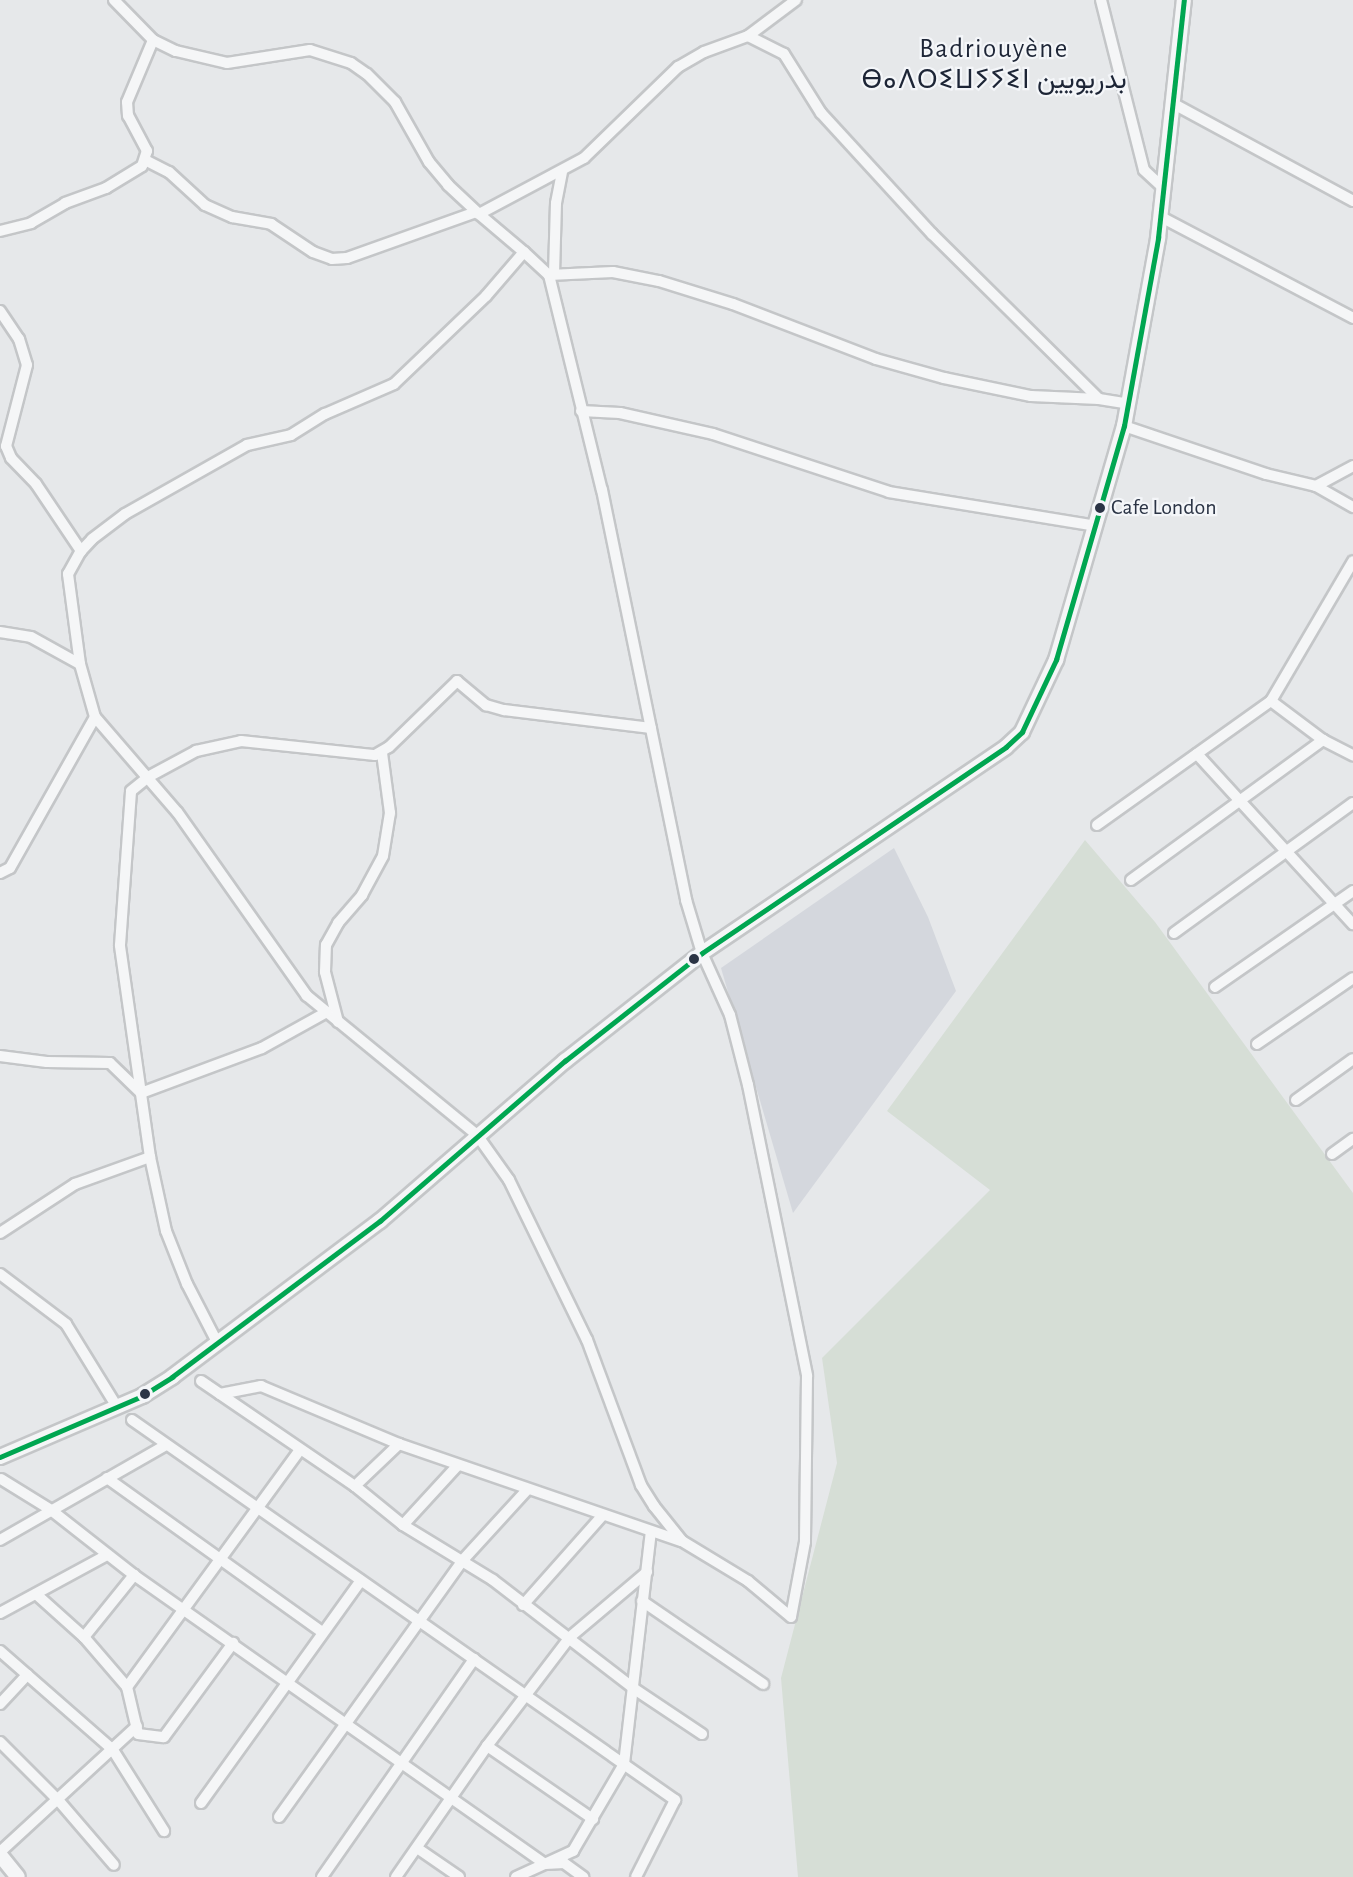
<!DOCTYPE html>
<meta charset="utf-8">
<style>
body{margin:0}
#map{position:relative;width:1353px;height:1877px;overflow:hidden;background:#e6e8ea;font-family:"Alegreya Sans",Vazirmatn,"Noto Sans Tifinagh",sans-serif}
div>[style]{position:absolute}
.built>*{inset:0;background:#d4d7dd}
.green>*{inset:0;background:#d6ded6}
.roads{filter:drop-shadow(2px 0 #c4c6c8) drop-shadow(-2px 0 #c4c6c8) drop-shadow(0 2px #c4c6c8) drop-shadow(0 -2px #c4c6c8)}
.minor>*{height:10px;margin:-5px;padding:0 5px;transform-origin:5px;border-radius:5px;background:#f5f6f7}
.tertiary>*{height:14px;margin:-7px;padding:0 7px;transform-origin:7px;border-radius:7px;background:#f5f6f7}
.bus-1>*{height:4.5px;margin:-2.25px;padding:0 2.25px;transform-origin:2.25px;border-radius:2.25px;background:#00a651}
.dots>*{width:16px;height:16px;translate:-50% -50%;box-sizing:border-box;border:3px solid #f4f6f9;border-radius:50%}
span{translate:-50% -50%;white-space:nowrap;text-align:center;line-height:1.15;-webkit-text-stroke:4.5px #f4f6f9;paint-order:stroke}
.bus-label{font-size:22px;color:#2b3445}
.left{translate:0 -50%;text-align:left}
.quarter-label{font-size:27px;color:#1d2536;letter-spacing:1.5px}
</style>
<div id="map">
<div class="built">
<i style="clip-path:polygon(894px 848px,928px 917px,956px 991px,793px 1213px,721px 968px)"></i>
</div>
<div class="green">
<i style="clip-path:polygon(1085px 840px,1155px 922px,1353px 1193px,1353px 1877px,798px 1877px,781px 1678px,837px 1463px,822px 1358px,990px 1190px,887px 1111px)"></i>
</div>
<div class="roads">
<div class="minor">
<i style="left:114px;top:0;width:56px;rotate:45.7deg"></i>
<i style="left:1101px;top:0;width:175px;rotate:75.8deg"></i>
<i style="left:1144px;top:170px;width:23px;rotate:43deg"></i>
<i style="left:1172px;top:103px;width:206px;rotate:28.4deg"></i>
<i style="left:145px;top:160px;width:27px;rotate:27deg"></i>
<i style="left:169px;top:172px;width:49px;rotate:42.5deg"></i>
<i style="left:205px;top:205px;width:30px;rotate:24deg"></i>
<i style="left:232px;top:217px;width:40px;rotate:10deg"></i>
<i style="left:271px;top:224px;width:50px;rotate:33.7deg"></i>
<i style="left:313px;top:252px;width:20px;rotate:20deg"></i>
<i style="left:332px;top:259px;width:15px;rotate:-4deg"></i>
<i style="left:347px;top:258px;width:137px;rotate:-19.6deg"></i>
<i style="left:479px;top:214px;width:119px;rotate:-28.1deg"></i>
<i style="left:584px;top:158px;width:131px;rotate:-44.1deg"></i>
<i style="left:678px;top:67px;width:30px;rotate:-30deg"></i>
<i style="left:704px;top:52px;width:47px;rotate:-20deg"></i>
<i style="left:748px;top:36px;width:60px;rotate:-36.9deg"></i>
<i style="left:1161px;top:217px;width:217px;rotate:27.7deg"></i>
<i style="left:0;top:231px;width:32px;rotate:-14deg"></i>
<i style="left:31px;top:223px;width:39px;rotate:-30deg"></i>
<i style="left:65px;top:203px;width:44px;rotate:-20.1deg"></i>
<i style="left:106px;top:188px;width:42px;rotate:-31.4deg"></i>
<i style="left:142px;top:166px;width:16px;rotate:-72deg"></i>
<i style="left:147px;top:151px;width:40px;rotate:-118deg"></i>
<i style="left:128px;top:116px;width:14px;rotate:-94deg"></i>
<i style="left:127px;top:102px;width:67px;rotate:-67.2deg"></i>
<i style="left:153px;top:40px;width:25px;rotate:26deg"></i>
<i style="left:176px;top:51px;width:52px;rotate:13.2deg"></i>
<i style="left:227px;top:63px;width:84px;rotate:-8.9deg"></i>
<i style="left:310px;top:50px;width:43px;rotate:17.6deg"></i>
<i style="left:351px;top:63px;width:19px;rotate:35deg"></i>
<i style="left:367px;top:74px;width:40px;rotate:45deg"></i>
<i style="left:395px;top:102px;width:69px;rotate:60.5deg"></i>
<i style="left:429px;top:162px;width:30px;rotate:50deg"></i>
<i style="left:448px;top:185px;width:42px;rotate:43.1deg"></i>
<i style="left:479px;top:214px;width:59px;rotate:40.2deg"></i>
<i style="left:524px;top:252px;width:34px;rotate:43deg"></i>
<i style="left:549px;top:275px;width:221px;rotate:76.2deg"></i>
<i style="left:602px;top:490px;width:419px;rotate:78.4deg"></i>
<i style="left:686px;top:900px;width:55px;rotate:73.2deg"></i>
<i style="left:702px;top:953px;width:68px;rotate:65.7deg"></i>
<i style="left:730px;top:1015px;width:72px;rotate:75.6deg"></i>
<i style="left:748px;top:1085px;width:297px;rotate:78.5deg"></i>
<i style="left:807px;top:1376px;width:166px;rotate:90.7deg"></i>
<i style="left:805px;top:1542px;width:76px;rotate:100.6deg"></i>
<i style="left:791px;top:1617px;width:56px;rotate:-140.1deg"></i>
<i style="left:748px;top:1581px;width:77px;rotate:-148.8deg"></i>
<i style="left:682px;top:1541px;width:45px;rotate:-128.7deg"></i>
<i style="left:654px;top:1506px;width:25px;rotate:-122deg"></i>
<i style="left:641px;top:1485px;width:155px;rotate:-110.4deg"></i>
<i style="left:587px;top:1340px;width:178px;rotate:-116deg"></i>
<i style="left:509px;top:1180px;width:55px;rotate:-125.4deg"></i>
<i style="left:477px;top:1135px;width:220px;rotate:-140.7deg"></i>
<i style="left:307px;top:996px;width:225px;rotate:-125.2deg"></i>
<i style="left:177px;top:812px;width:125px;rotate:-130.8deg"></i>
<i style="left:95px;top:717px;width:55px;rotate:-105.8deg"></i>
<i style="left:80px;top:664px;width:91px;rotate:-97.6deg"></i>
<i style="left:68px;top:574px;width:26px;rotate:-61deg"></i>
<i style="left:81px;top:551px;width:16px;rotate:-47deg"></i>
<i style="left:92px;top:539px;width:41px;rotate:-37.1deg"></i>
<i style="left:125px;top:514px;width:140px;rotate:-29.5deg"></i>
<i style="left:247px;top:445px;width:45px;rotate:-12.8deg"></i>
<i style="left:291px;top:435px;width:40px;rotate:-32deg"></i>
<i style="left:325px;top:414px;width:75px;rotate:-23.5deg"></i>
<i style="left:394px;top:384px;width:127px;rotate:-43.7deg"></i>
<i style="left:486px;top:296px;width:58px;rotate:-49.2deg"></i>
<i style="left:554px;top:274px;width:71px;rotate:-88.4deg"></i>
<i style="left:556px;top:203px;width:32px;rotate:-79deg"></i>
<i style="left:549px;top:275px;width:64px;rotate:-2.7deg"></i>
<i style="left:613px;top:272px;width:47px;rotate:11.1deg"></i>
<i style="left:659px;top:281px;width:77px;rotate:17.3deg"></i>
<i style="left:733px;top:304px;width:153px;rotate:21deg"></i>
<i style="left:876px;top:359px;width:71px;rotate:15.6deg"></i>
<i style="left:944px;top:378px;width:89px;rotate:11.7deg"></i>
<i style="left:1031px;top:396px;width:68px;rotate:2.5deg"></i>
<i style="left:1099px;top:399px;width:235px;rotate:-135.3deg"></i>
<i style="left:932px;top:234px;width:164px;rotate:-132.5deg"></i>
<i style="left:821px;top:113px;width:70px;rotate:-122.1deg"></i>
<i style="left:784px;top:54px;width:40px;rotate:-153.4deg"></i>
<i style="left:0;top:311px;width:34px;rotate:56deg"></i>
<i style="left:19px;top:339px;width:27px;rotate:73deg"></i>
<i style="left:27px;top:365px;width:84px;rotate:104.5deg"></i>
<i style="left:6px;top:446px;width:13px;rotate:67deg"></i>
<i style="left:11px;top:458px;width:36px;rotate:46deg"></i>
<i style="left:36px;top:484px;width:81px;rotate:56.1deg"></i>
<i style="left:1099px;top:399px;width:30px;rotate:9deg"></i>
<i style="left:581px;top:411px;width:39px;rotate:3deg"></i>
<i style="left:620px;top:413px;width:95px;rotate:12.7deg"></i>
<i style="left:713px;top:434px;width:185px;rotate:18.2deg"></i>
<i style="left:889px;top:492px;width:210px;rotate:9.3deg"></i>
<i style="left:1124px;top:426px;width:150px;rotate:18.7deg"></i>
<i style="left:1266px;top:474px;width:51px;rotate:13.5deg"></i>
<i style="left:1316px;top:486px;width:43px;rotate:29.6deg"></i>
<i style="left:1316px;top:486px;width:42px;rotate:-28.4deg"></i>
<i style="left:0;top:632px;width:31px;rotate:9deg"></i>
<i style="left:31px;top:637px;width:56px;rotate:28.9deg"></i>
<i style="left:1271px;top:701px;width:65px;rotate:36.9deg"></i>
<i style="left:1323px;top:740px;width:34px;rotate:27deg"></i>
<i style="left:1197px;top:754px;width:231px;rotate:47.5deg"></i>
<i style="left:1097px;top:825px;width:214px;rotate:-35.5deg"></i>
<i style="left:1271px;top:701px;width:162px;rotate:-59.6deg"></i>
<i style="left:0;top:873px;width:11px;rotate:-27deg"></i>
<i style="left:10px;top:868px;width:173px;rotate:-60.6deg"></i>
<i style="left:1131px;top:880px;width:238px;rotate:-36.1deg"></i>
<i style="left:1174px;top:933px;width:221px;rotate:-36deg"></i>
<i style="left:1215px;top:987px;width:168px;rotate:-34.8deg"></i>
<i style="left:338px;top:1022px;width:52px;rotate:-104.6deg"></i>
<i style="left:325px;top:972px;width:27px;rotate:-88deg"></i>
<i style="left:326px;top:945px;width:25px;rotate:-61deg"></i>
<i style="left:338px;top:923px;width:37px;rotate:-49deg"></i>
<i style="left:362px;top:895px;width:44px;rotate:-61.7deg"></i>
<i style="left:383px;top:856px;width:44px;rotate:-80.8deg"></i>
<i style="left:390px;top:813px;width:61px;rotate:-97.6deg"></i>
<i style="left:1257px;top:1044px;width:116px;rotate:-34.5deg"></i>
<i style="left:0;top:1056px;width:47px;rotate:7.3deg"></i>
<i style="left:47px;top:1062px;width:63px;rotate:0.9deg"></i>
<i style="left:110px;top:1063px;width:43px;rotate:44.1deg"></i>
<i style="left:141px;top:1093px;width:129px;rotate:-20.4deg"></i>
<i style="left:262px;top:1048px;width:74px;rotate:-29deg"></i>
<i style="left:1296px;top:1100px;width:70px;rotate:-35.7deg"></i>
<i style="left:1332px;top:1154px;width:26px;rotate:-36deg"></i>
<i style="left:0;top:1233px;width:90px;rotate:-33.2deg"></i>
<i style="left:75px;top:1184px;width:80px;rotate:-19.8deg"></i>
<i style="left:0;top:1274px;width:83px;rotate:37.1deg"></i>
<i style="left:66px;top:1324px;width:97px;rotate:58.4deg"></i>
<i style="left:217px;top:1342px;width:65px;rotate:-117.3deg"></i>
<i style="left:187px;top:1284px;width:57px;rotate:-111.6deg"></i>
<i style="left:166px;top:1231px;width:76px;rotate:-102.2deg"></i>
<i style="left:150px;top:1157px;width:214px;rotate:-98.1deg"></i>
<i style="left:120px;top:945px;width:154px;rotate:-85.9deg"></i>
<i style="left:131px;top:791px;width:22px;rotate:-39deg"></i>
<i style="left:148px;top:777px;width:55px;rotate:-28.4deg"></i>
<i style="left:196px;top:751px;width:46px;rotate:-12.5deg"></i>
<i style="left:241px;top:741px;width:135px;rotate:6deg"></i>
<i style="left:375px;top:755px;width:16px;rotate:-30deg"></i>
<i style="left:389px;top:747px;width:95px;rotate:-44.1deg"></i>
<i style="left:457px;top:681px;width:38px;rotate:40deg"></i>
<i style="left:486px;top:705px;width:19px;rotate:16deg"></i>
<i style="left:504px;top:710px;width:148px;rotate:7deg"></i>
<i style="left:201px;top:1381px;width:186px;rotate:34.3deg"></i>
<i style="left:355px;top:1486px;width:62px;rotate:39.1deg"></i>
<i style="left:403px;top:1525px;width:105px;rotate:31.4deg"></i>
<i style="left:493px;top:1580px;width:177px;rotate:37.6deg"></i>
<i style="left:633px;top:1688px;width:83px;rotate:33.7deg"></i>
<i style="left:220px;top:1394px;width:42px;rotate:-11deg"></i>
<i style="left:261px;top:1386px;width:150px;rotate:22.8deg"></i>
<i style="left:399px;top:1444px;width:298px;rotate:19deg"></i>
<i style="left:132px;top:1420px;width:663px;rotate:34.98deg"></i>
<i style="left:675px;top:1800px;width:86px;rotate:116.9deg"></i>
<i style="left:107px;top:1478px;width:263px;rotate:35.6deg"></i>
<i style="left:1px;top:1479px;width:59px;rotate:31.8deg"></i>
<i style="left:51px;top:1510px;width:105px;rotate:38.1deg"></i>
<i style="left:134px;top:1575px;width:502px;rotate:35.11deg"></i>
<i style="left:545px;top:1864px;width:19px;rotate:-3deg"></i>
<i style="left:564px;top:1863px;width:24px;rotate:36deg"></i>
<i style="left:355px;top:1486px;width:61px;rotate:-43.7deg"></i>
<i style="left:403px;top:1525px;width:81px;rotate:-47.5deg"></i>
<i style="left:0;top:1540px;width:191px;rotate:-29.8deg"></i>
<i style="left:36px;top:1594px;width:64px;rotate:41.9deg"></i>
<i style="left:84px;top:1637px;width:66px;rotate:49.3deg"></i>
<i style="left:127px;top:1687px;width:48px;rotate:76.8deg"></i>
<i style="left:138px;top:1734px;width:26px;rotate:7deg"></i>
<i style="left:164px;top:1737px;width:117px;rotate:-53.7deg"></i>
<i style="left:642px;top:1601px;width:147px;rotate:34.4deg"></i>
<i style="left:523px;top:1605px;width:119px;rotate:-48.4deg"></i>
<i style="left:0;top:1613px;width:122px;rotate:-28.5deg"></i>
<i style="left:84px;top:1637px;width:80px;rotate:-51.1deg"></i>
<i style="left:0;top:1651px;width:150px;rotate:41.2deg"></i>
<i style="left:113px;top:1750px;width:96px;rotate:57.8deg"></i>
<i style="left:127px;top:1687px;width:293px;rotate:-53.9deg"></i>
<i style="left:0;top:1704px;width:40px;rotate:-47deg"></i>
<i style="left:0;top:1742px;width:83px;rotate:45deg"></i>
<i style="left:59px;top:1801px;width:84px;rotate:49.3deg"></i>
<i style="left:487px;top:1746px;width:129px;rotate:34.6deg"></i>
<i style="left:201px;top:1803px;width:274px;rotate:-54.3deg"></i>
<i style="left:279px;top:1817px;width:315px;rotate:-54.4deg"></i>
<i style="left:462px;top:1561px;width:96px;rotate:-47.5deg"></i>
<i style="left:417px;top:1848px;width:51px;rotate:34.6deg"></i>
<i style="left:0;top:1852px;width:186px;rotate:-42.6deg"></i>
<i style="left:322px;top:1877px;width:266px;rotate:-55.1deg"></i>
<i style="left:396px;top:1877px;width:160px;rotate:-55.2deg"></i>
<i style="left:487px;top:1746px;width:137px;rotate:-52.7deg"></i>
<i style="left:570px;top:1637px;width:101px;rotate:-40.2deg"></i>
<i style="left:516px;top:1877px;width:63px;rotate:-24.5deg"></i>
<i style="left:573px;top:1851px;width:101px;rotate:-59.6deg"></i>
<i style="left:624px;top:1764px;width:234px;rotate:-83.4deg"></i>
</div>
<div class="tertiary">
<i style="left:0;top:1457px;width:155px;rotate:-23.2deg"></i>
<i style="left:142px;top:1396px;width:36px;rotate:-32deg"></i>
<i style="left:172px;top:1377px;width:260px;rotate:-36.9deg"></i>
<i style="left:380px;top:1221px;width:245px;rotate:-40.9deg"></i>
<i style="left:565px;top:1061px;width:174px;rotate:-38.2deg"></i>
<i style="left:702px;top:953px;width:367px;rotate:-34.1deg"></i>
<i style="left:1006px;top:747px;width:22px;rotate:-43deg"></i>
<i style="left:1022px;top:732px;width:80px;rotate:-64.7deg"></i>
<i style="left:1056px;top:660px;width:244px;rotate:-73.8deg"></i>
<i style="left:1124px;top:426px;width:191px;rotate:-79.7deg"></i>
<i style="left:1158px;top:238px;width:239px;rotate:-83.8deg"></i>
<i style="left:0;top:1855px;width:28px;rotate:51deg"></i>
</div>
</div>
<div class="bus-1">
<i style="left:0;top:1457px;width:155px;rotate:-23.2deg"></i>
<i style="left:142px;top:1396px;width:36px;rotate:-32deg"></i>
<i style="left:172px;top:1377px;width:260px;rotate:-36.9deg"></i>
<i style="left:380px;top:1221px;width:245px;rotate:-40.9deg"></i>
<i style="left:565px;top:1061px;width:174px;rotate:-38.2deg"></i>
<i style="left:702px;top:953px;width:367px;rotate:-34.1deg"></i>
<i style="left:1006px;top:747px;width:22px;rotate:-43deg"></i>
<i style="left:1022px;top:732px;width:80px;rotate:-64.7deg"></i>
<i style="left:1056px;top:660px;width:244px;rotate:-73.8deg"></i>
<i style="left:1124px;top:426px;width:191px;rotate:-79.7deg"></i>
<i style="left:1158px;top:238px;width:239px;rotate:-83.8deg"></i>
</div>
<div class="dots">
<i style="left:1100px;top:508px;background:#2b3445"></i>
<i style="left:694px;top:959px;background:#2b3445"></i>
<i style="left:145px;top:1394px;background:#2b3445"></i>
</div>
<div class="bus-label">
<span class="left" style="left:1111px;top:508px">Cafe London</span>
</div>
<div class="quarter-label">
<span style="left:994px;top:64px">Badriouyène<br>ⴱⴰⴷⵔⵉⵡⵢⵢⵉⵏ بدريويين</span>
</div>
</div>
